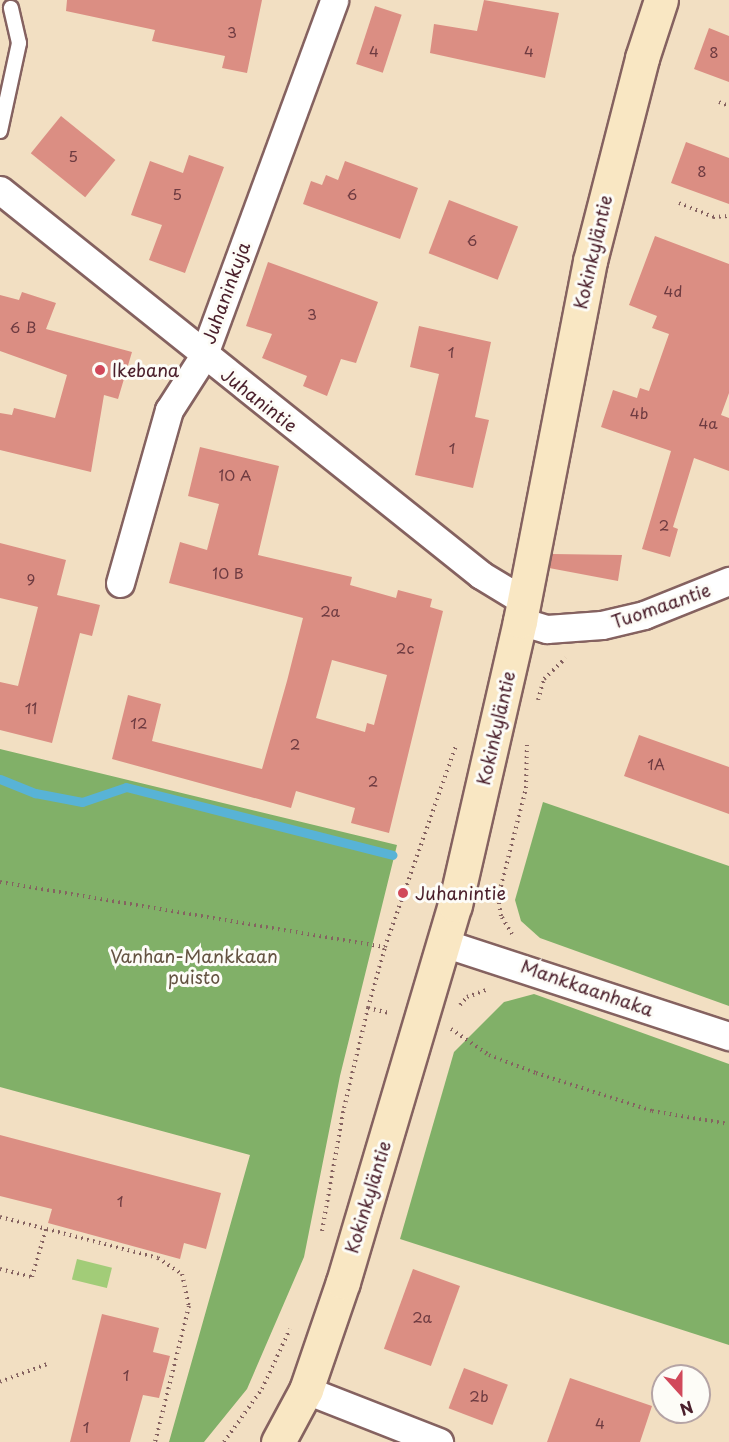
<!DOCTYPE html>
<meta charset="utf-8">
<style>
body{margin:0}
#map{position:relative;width:729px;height:1442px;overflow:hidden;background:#f2dfc2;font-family:"Playpen Sans",sans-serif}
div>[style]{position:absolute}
.green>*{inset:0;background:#a2cc78;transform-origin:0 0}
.forest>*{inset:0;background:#81b068}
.stream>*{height:9px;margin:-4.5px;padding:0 4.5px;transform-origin:4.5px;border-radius:4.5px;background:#58b3d6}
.building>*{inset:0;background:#db8e83;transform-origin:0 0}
.path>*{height:4px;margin-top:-2px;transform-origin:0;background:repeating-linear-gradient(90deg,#856260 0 1.5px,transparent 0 6px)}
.roads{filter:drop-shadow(2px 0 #856260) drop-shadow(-2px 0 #856260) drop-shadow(0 2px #856260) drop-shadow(0 -2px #856260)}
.service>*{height:14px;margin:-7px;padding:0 7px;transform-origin:7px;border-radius:7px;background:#fff}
.minor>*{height:27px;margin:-13.5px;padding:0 13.5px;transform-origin:13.5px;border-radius:13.5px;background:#fff}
.secondary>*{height:33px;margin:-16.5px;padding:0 16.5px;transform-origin:16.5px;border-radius:16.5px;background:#f9e7c3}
.dots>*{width:16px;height:16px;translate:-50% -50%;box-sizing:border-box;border:3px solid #fdfcf7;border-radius:50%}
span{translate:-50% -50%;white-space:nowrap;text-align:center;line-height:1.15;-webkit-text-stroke:6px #fdfcf7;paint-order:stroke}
.number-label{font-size:15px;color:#6e3b41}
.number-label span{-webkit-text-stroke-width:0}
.street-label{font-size:18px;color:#4a1f2b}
.poi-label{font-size:18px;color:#4a1f2b}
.left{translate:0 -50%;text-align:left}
.park-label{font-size:18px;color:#645342}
.north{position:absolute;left:651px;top:1364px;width:60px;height:60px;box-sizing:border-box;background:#fdfcf7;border:2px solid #b5a4a5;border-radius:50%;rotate:159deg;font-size:16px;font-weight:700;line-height:24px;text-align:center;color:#4a1f2b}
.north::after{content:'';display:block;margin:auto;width:21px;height:27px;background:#d1495b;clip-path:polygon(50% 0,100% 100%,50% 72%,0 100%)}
</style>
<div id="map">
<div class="green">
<i style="left:77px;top:1259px;width:36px;height:21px;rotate:14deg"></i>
</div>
<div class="forest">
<i style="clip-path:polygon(0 749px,397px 845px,340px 1076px,304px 1257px,247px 1389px,204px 1442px,169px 1442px,250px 1155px,0 1087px)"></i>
<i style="clip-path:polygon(543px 802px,729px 866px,729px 1006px,540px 938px,521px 921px,515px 900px)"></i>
<i style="clip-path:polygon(534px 994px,729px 1064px,729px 1345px,400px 1239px,454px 1052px,504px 1002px)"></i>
</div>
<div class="stream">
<i style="left:0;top:779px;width:38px;rotate:22deg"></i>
<i style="left:35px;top:793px;width:48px;rotate:10.8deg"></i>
<i style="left:82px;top:802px;width:46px;rotate:-18.8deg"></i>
<i style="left:126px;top:787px;width:275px;rotate:14.3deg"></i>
</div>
<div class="building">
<i style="clip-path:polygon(67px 0,262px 0,247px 73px,222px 68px,225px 56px,152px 41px,155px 30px,66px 11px)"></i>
<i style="clip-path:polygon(484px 0,559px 13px,545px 78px,430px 53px,434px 24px,477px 31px)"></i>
<i style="left:375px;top:6px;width:28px;height:61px;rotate:18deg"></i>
<i style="clip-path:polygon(709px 28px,729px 36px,729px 82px,694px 69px)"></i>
<i style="left:61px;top:116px;width:70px;height:48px;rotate:39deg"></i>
<i style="clip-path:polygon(686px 142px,729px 158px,729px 204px,671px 183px)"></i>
<i style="clip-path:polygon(189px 155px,224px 167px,185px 273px,149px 260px,162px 225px,131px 215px,150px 161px,183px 173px)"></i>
<i style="clip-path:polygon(345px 161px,418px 188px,400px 239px,303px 204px,311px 181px,322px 185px,326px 175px,338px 180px)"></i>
<i style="left:449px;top:200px;width:74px;height:57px;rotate:21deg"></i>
<i style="clip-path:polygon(655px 236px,729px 264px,729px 393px,721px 415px,729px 418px,729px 471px,694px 458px,673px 527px,678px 529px,670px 557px,642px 549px,671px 451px,601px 427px,613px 390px,637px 398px,640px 388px,649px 391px,669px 334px,652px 328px,657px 316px,629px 305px)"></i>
<i style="clip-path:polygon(268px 262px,378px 302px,356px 363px,341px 359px,327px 396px,303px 386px,307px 376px,262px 358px,272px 334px,246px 326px)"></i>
<i style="clip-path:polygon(22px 292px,56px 303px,46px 329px,132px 352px,118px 399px,104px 395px,91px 472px,0 450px,0 413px,12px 415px,14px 408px,55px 418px,67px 375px,0 351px,0 295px,19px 300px)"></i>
<i style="clip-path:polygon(419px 326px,491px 342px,475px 417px,489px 420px,473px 488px,415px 475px,439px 374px,410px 367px)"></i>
<i style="clip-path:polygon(evenodd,200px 447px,279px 466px,258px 555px,352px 577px,350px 585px,396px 598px,398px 590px,432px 599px,430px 607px,443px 611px,389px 833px,351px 823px,355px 808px,296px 791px,291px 808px,112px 759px,128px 695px,161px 704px,152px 741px,262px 769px,287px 681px,303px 618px,169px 583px,180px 542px,207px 550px,219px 504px,188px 496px,200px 447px,332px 660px,387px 675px,374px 725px,367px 723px,365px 732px,316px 718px,332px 660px)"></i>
<i style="clip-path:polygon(0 543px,66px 560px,57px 595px,100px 605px,92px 636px,80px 633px,52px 743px,0 730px,0 682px,18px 686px,38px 607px,0 598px)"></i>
<i style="clip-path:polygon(552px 554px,622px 555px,618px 581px,549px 568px)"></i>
<i style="clip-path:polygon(639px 735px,729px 767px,729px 814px,624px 776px)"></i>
<i style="clip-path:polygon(0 1135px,221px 1193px,206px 1249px,184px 1243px,180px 1259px,48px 1223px,52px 1209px,0 1196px)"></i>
<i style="left:413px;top:1269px;width:50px;height:85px;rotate:20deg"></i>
<i style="clip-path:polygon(102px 1314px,159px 1328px,153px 1352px,170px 1356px,159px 1398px,143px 1395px,130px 1442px,70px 1442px)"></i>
<i style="left:464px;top:1368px;width:47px;height:43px;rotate:21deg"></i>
<i style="clip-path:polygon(570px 1378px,652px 1406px,640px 1442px,547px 1442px)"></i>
</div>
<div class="path">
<i style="left:719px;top:102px;width:11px;rotate:22deg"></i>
<i style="left:679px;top:203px;width:37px;rotate:22deg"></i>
<i style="left:713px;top:217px;width:16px;rotate:-4deg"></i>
<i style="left:538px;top:700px;width:22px;rotate:-74deg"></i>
<i style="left:544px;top:679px;width:30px;rotate:-44deg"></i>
<i style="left:0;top:882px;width:390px;rotate:9.6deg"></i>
<i style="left:512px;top:934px;width:21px;rotate:-121deg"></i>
<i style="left:501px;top:916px;width:18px;rotate:-99deg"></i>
<i style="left:498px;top:898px;width:114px;rotate:-75.7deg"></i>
<i style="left:526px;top:788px;width:43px;rotate:-88.7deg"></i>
<i style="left:460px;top:1005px;width:11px;rotate:-49deg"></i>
<i style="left:467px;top:997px;width:23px;rotate:-20deg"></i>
<i style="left:368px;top:1008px;width:22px;rotate:13deg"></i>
<i style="left:451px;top:1029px;width:46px;rotate:34.4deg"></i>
<i style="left:489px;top:1055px;width:50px;rotate:21deg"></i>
<i style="left:536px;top:1073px;width:122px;rotate:18.1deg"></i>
<i style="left:652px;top:1111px;width:78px;rotate:9.6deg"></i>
<i style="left:0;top:1217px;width:163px;rotate:14.5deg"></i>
<i style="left:158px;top:1258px;width:29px;rotate:34deg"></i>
<i style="left:182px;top:1274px;width:33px;rotate:78deg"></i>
<i style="left:189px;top:1306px;width:140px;rotate:104deg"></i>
<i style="left:322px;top:1231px;width:125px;rotate:-79.9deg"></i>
<i style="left:344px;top:1108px;width:103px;rotate:-76.5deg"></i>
<i style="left:368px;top:1008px;width:63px;rotate:-74.4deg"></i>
<i style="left:385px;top:947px;width:214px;rotate:-70.6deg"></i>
<i style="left:0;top:1269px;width:33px;rotate:14deg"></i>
<i style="left:32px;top:1277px;width:50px;rotate:-73.7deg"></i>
<i style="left:0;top:1382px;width:53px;rotate:-20.8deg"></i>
<i style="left:224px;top:1442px;width:65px;rotate:-54.4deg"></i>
<i style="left:262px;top:1389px;width:66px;rotate:-65deg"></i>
</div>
<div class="roads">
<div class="service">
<i style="left:0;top:131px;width:90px;rotate:-77.8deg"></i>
<i style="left:19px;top:43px;width:36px;rotate:-103deg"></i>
</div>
<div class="minor">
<i style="left:0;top:190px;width:616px;rotate:38.67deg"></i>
<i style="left:481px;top:575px;width:50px;rotate:31.2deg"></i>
<i style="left:120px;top:583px;width:180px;rotate:-74.2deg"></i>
<i style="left:169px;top:410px;width:63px;rotate:-57.3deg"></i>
<i style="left:203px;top:357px;width:380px;rotate:-69.8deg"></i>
<i style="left:520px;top:621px;width:28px;rotate:17deg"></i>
<i style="left:547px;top:629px;width:55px;rotate:-4.2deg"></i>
<i style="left:602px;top:625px;width:43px;rotate:-13.4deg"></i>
<i style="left:644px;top:615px;width:92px;rotate:-21.8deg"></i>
<i style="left:444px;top:943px;width:300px;rotate:18.1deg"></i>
<i style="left:306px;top:1390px;width:143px;rotate:21.4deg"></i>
</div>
<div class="secondary">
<i style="left:278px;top:1442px;width:59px;rotate:-61.7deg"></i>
<i style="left:306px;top:1390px;width:114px;rotate:-71.1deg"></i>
<i style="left:343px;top:1282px;width:393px;rotate:-73.5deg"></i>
<i style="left:455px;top:905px;width:291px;rotate:-77.1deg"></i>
<i style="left:520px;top:621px;width:367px;rotate:-79deg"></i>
<i style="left:590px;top:261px;width:210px;rotate:-75.6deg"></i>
<i style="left:642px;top:58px;width:61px;rotate:-71.9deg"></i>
</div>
</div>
<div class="dots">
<i style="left:100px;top:370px;background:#d1495b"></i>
<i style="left:403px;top:893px;background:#d1495b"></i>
</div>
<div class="number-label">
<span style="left:232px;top:32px">3</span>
<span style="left:374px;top:51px">4</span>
<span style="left:529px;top:51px">4</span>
<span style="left:714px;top:52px">8</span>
<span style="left:73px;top:156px">5</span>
<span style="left:702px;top:171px">8</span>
<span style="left:177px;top:194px">5</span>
<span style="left:352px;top:194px">6</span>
<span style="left:472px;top:240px">6</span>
<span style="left:673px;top:291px">4d</span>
<span style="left:312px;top:314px">3</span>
<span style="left:23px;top:327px">6 B</span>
<span style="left:451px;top:352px">1</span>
<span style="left:639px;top:413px">4b</span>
<span style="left:708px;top:423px">4a</span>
<span style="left:452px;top:448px">1</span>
<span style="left:235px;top:475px">10 A</span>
<span style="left:664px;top:525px">2</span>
<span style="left:228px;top:573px">10 B</span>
<span style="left:31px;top:579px">9</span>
<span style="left:330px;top:611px">2a</span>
<span style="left:405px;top:648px">2c</span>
<span style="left:31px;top:708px">11</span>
<span style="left:139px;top:723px">12</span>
<span style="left:295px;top:744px">2</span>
<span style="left:656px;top:764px">1A</span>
<span style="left:373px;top:781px">2</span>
<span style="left:120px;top:1201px">1</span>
<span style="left:422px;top:1317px">2a</span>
<span style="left:126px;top:1375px">1</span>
<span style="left:479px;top:1396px">2b</span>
<span style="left:600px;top:1423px">4</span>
<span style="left:86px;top:1427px">1</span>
</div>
<div class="street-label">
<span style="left:593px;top:252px;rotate:-77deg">Kokinkyläntie</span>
<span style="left:226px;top:293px;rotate:-70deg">Juhaninkuja</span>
<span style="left:259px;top:400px;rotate:38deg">Juhanintie</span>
<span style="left:661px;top:606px;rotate:-19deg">Tuomaantie</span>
<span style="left:496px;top:728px;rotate:-77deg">Kokinkyläntie</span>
<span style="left:587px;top:988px;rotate:19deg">Mankkaanhaka</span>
<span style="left:368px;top:1197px;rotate:-73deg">Kokinkyläntie</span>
</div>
<div class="poi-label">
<span class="left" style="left:112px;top:370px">Ikebana</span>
<span class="left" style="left:415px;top:893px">Juhanintie</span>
</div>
<div class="park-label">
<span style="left:194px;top:967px">Vanhan-Mankkaan<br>puisto</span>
</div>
<div class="north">N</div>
</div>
